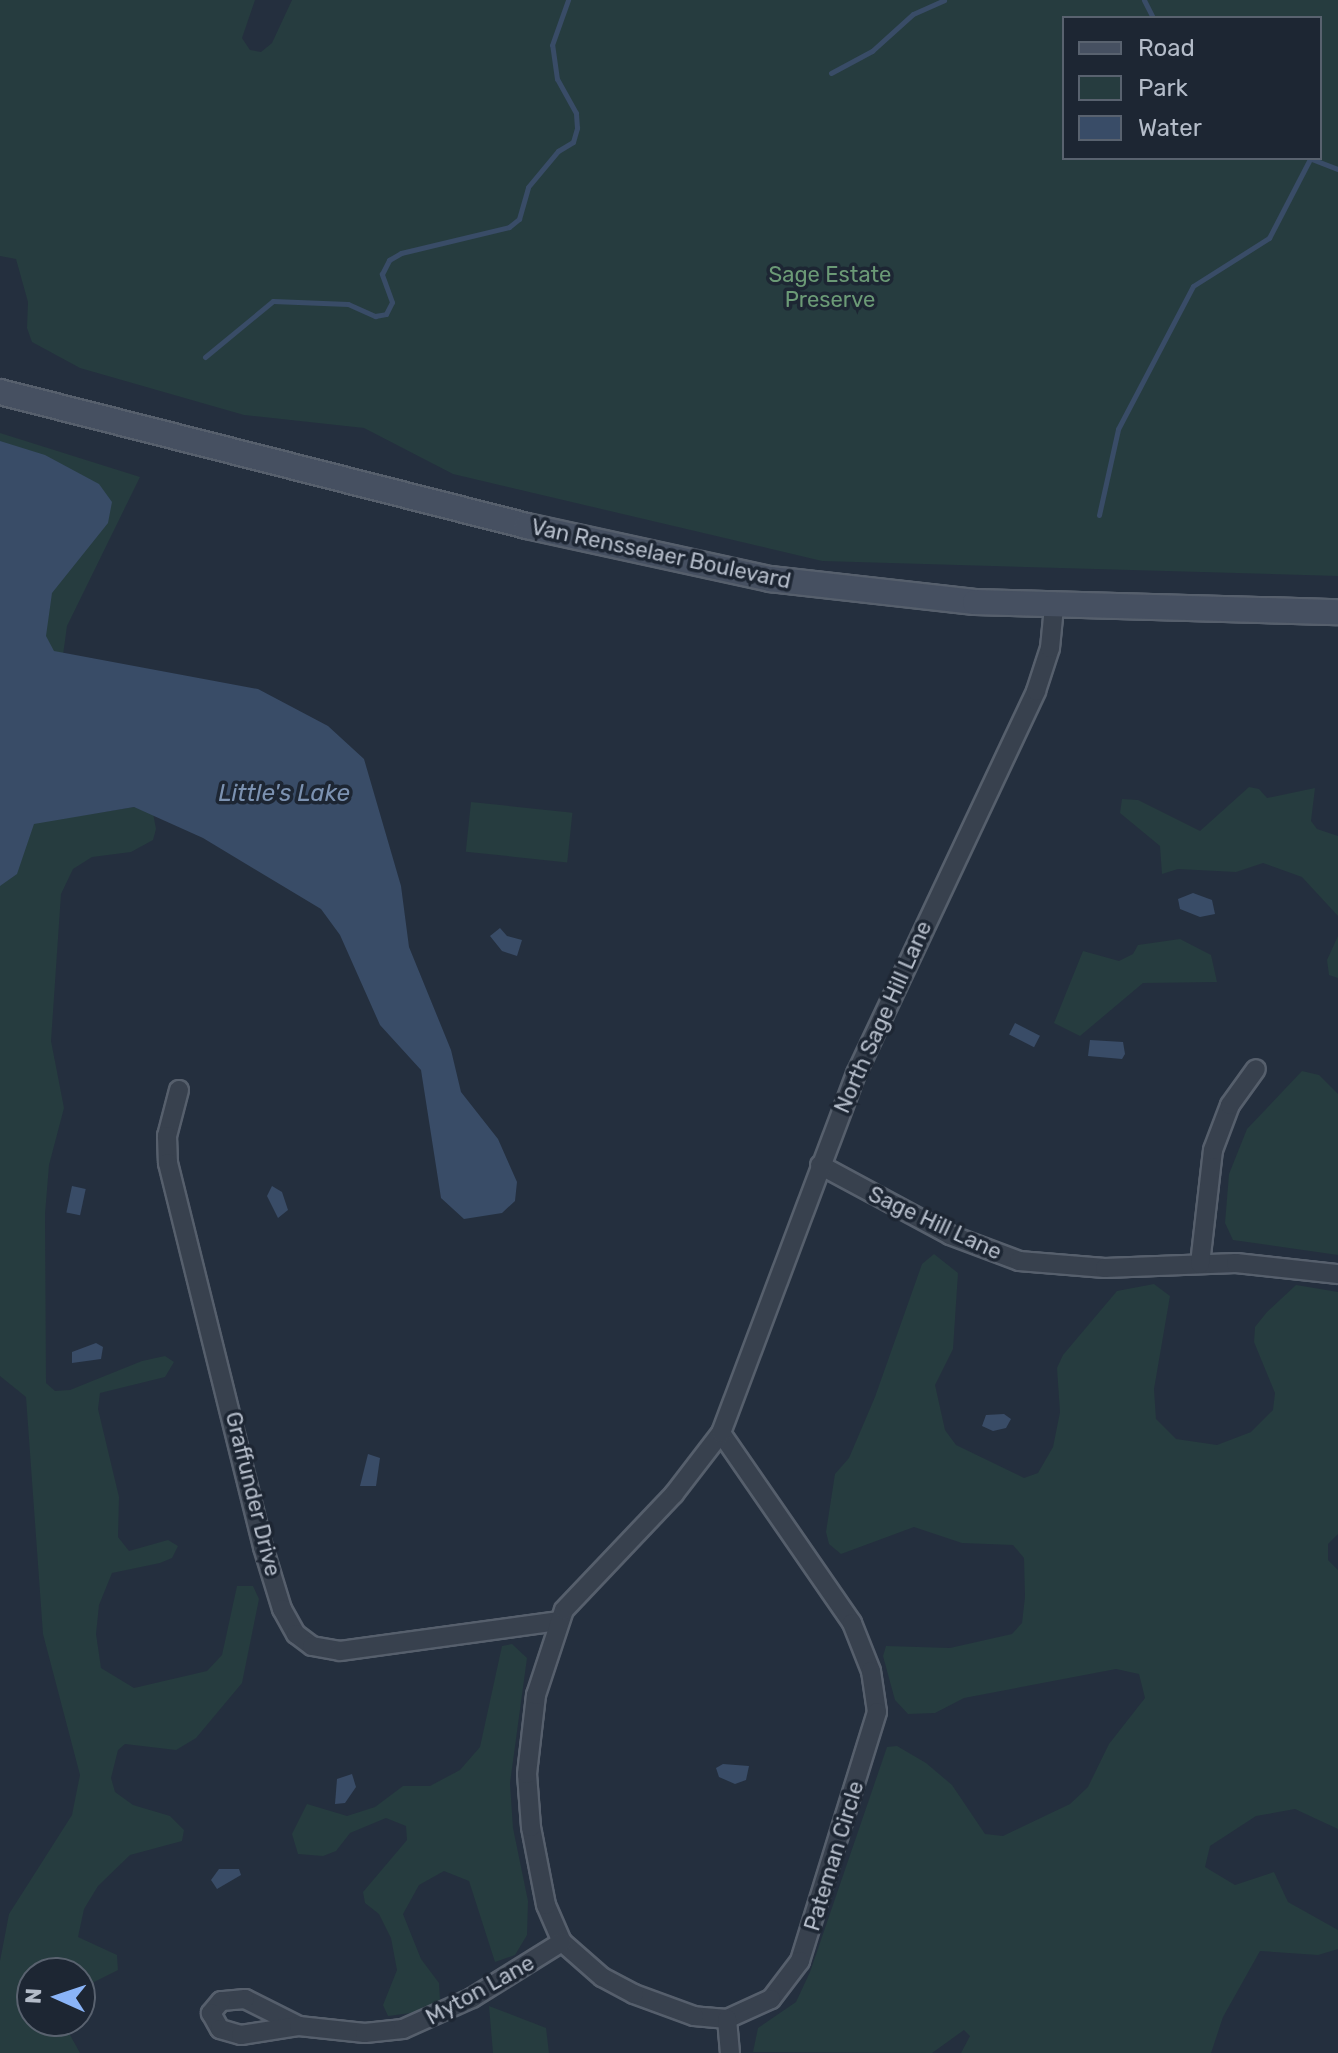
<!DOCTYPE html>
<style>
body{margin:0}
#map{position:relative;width:1338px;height:2053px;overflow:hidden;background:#242f3e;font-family:Rubik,sans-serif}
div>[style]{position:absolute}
.green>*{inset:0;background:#263c3f;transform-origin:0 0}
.water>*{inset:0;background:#394c67;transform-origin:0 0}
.stream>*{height:5px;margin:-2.5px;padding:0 2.5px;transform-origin:2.5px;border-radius:2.5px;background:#394c67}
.roads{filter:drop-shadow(2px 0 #565f6c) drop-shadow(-2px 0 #565f6c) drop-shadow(0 2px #565f6c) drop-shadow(0 -2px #565f6c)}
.street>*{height:18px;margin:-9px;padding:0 9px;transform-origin:9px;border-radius:9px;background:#38414e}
.secondary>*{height:24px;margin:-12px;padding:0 12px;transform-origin:12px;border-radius:12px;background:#465061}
span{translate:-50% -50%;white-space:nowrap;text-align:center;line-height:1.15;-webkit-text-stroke:7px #1d2633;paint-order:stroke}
.park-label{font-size:22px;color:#6b9a76}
.street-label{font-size:22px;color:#b4bcc9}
.water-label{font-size:24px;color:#7c92b1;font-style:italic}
.legend{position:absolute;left:1062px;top:16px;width:260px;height:144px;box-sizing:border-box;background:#1d2633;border:2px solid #59626f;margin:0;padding:10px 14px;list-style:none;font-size:24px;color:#b4bcc9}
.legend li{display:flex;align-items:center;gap:16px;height:40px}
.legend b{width:40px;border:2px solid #59626f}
.north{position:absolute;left:16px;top:1957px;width:80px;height:80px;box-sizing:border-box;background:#1d2633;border:2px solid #59626f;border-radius:50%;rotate:273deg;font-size:22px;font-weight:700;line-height:32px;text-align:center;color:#b4bcc9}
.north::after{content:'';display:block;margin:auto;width:28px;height:36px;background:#8ab4f8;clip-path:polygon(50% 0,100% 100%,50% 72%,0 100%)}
</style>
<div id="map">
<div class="green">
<i style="clip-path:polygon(evenodd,0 0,255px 0,242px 38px,250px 50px,261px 52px,272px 43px,292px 0,1338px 0,1338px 576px,822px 561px,453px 474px,364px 428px,244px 415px,80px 368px,32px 342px,27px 328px,28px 302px,16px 259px,0 256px,0 0,1064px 18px,1320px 18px,1320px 158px,1064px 158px,1064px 18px)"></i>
<i style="clip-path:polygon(0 433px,140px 477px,67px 626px,40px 822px,134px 807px,153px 813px,156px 829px,153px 840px,131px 852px,92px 857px,73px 869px,61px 894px,51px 1041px,64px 1108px,49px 1165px,45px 1214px,46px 1383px,55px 1391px,70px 1390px,142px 1361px,165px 1356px,174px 1362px,165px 1377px,100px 1393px,98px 1409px,119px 1497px,118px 1537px,129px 1551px,168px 1540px,178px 1546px,172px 1558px,160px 1563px,112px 1573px,99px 1605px,96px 1634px,101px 1668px,134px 1688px,207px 1671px,222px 1655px,237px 1586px,253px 1586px,259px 1599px,242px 1683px,196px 1738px,176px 1750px,125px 1744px,118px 1750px,111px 1778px,115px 1792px,133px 1805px,170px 1816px,184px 1830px,182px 1841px,130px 1855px,98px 1886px,84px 1909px,78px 1937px,117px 1955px,118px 1970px,80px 1989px,80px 1973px,32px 1973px,32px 2021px,71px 2021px,70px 2035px,80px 2053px,0 2053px,0 1961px,9px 1914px,72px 1815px,80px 1775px,43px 1634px,26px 1397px,0 1376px)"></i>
<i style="clip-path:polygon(1249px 787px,1259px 789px,1267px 798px,1315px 788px,1311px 821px,1317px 829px,1338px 836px,1338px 916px,1302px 877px,1263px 863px,1236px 872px,1178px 869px,1162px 874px,1160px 846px,1120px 813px,1122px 799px,1138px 800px,1200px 831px)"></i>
<i style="left:471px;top:802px;width:102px;height:50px;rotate:6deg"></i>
<i style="clip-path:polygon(1338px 936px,1338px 978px,1329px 975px,1327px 960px)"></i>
<i style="clip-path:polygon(1180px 939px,1211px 955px,1217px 982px,1143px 983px,1080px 1036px,1054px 1023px,1083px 951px,1119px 961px,1133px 954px,1138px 945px)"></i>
<i style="clip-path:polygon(1302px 1071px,1319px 1075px,1338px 1094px,1338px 1255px,1233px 1240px,1225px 1223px,1229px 1174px,1247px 1129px)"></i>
<i style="clip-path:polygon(934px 1254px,958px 1273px,953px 1349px,935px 1385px,945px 1430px,956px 1445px,1024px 1478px,1038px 1473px,1053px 1447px,1060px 1412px,1057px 1368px,1063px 1355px,1117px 1291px,1154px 1284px,1170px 1296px,1154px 1389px,1156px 1419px,1176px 1439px,1217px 1445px,1251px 1432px,1273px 1410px,1275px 1393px,1254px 1342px,1255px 1327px,1267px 1312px,1296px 1285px,1338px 1292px,1338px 1534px,1328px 1544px,1328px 1560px,1338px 1570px,1338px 1829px,1295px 1809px,1256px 1816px,1210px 1846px,1205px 1867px,1235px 1885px,1274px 1872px,1288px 1902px,1338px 1930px,1338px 1949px,1318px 1955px,1260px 1951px,1223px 2017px,1211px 2053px,961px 2053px,970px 2036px,964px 2030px,932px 2053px,753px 2052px,758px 2028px,796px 2002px,810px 1972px,887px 1747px,897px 1746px,926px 1763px,952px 1785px,985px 1834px,1003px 1836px,1070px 1804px,1088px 1787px,1109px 1744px,1145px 1698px,1139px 1674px,1116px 1669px,964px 1698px,935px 1713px,908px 1714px,895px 1700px,883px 1656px,886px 1646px,950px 1648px,1012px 1634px,1022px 1623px,1025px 1597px,1024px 1558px,1013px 1545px,962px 1543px,914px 1527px,841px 1554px,829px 1544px,826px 1532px,835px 1474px,849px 1458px,875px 1397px,922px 1264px)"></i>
<i style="clip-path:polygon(512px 1644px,527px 1658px,510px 1783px,513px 1828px,528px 1901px,527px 1935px,515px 1955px,495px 1962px,469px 1881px,444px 1871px,419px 1885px,403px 1914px,421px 1959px,439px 1983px,440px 2000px,418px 2012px,388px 2016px,383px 2005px,397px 1970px,391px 1938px,379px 1914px,365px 1903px,363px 1892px,407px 1840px,406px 1826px,386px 1818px,350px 1833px,336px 1851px,323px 1856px,298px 1854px,292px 1834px,307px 1804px,347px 1816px,375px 1807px,403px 1786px,430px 1786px,460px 1770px,480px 1747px,502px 1646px)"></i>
<i style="clip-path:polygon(489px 2006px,546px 2028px,549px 2053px,493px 2053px)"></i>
</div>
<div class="water">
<i style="clip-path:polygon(0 441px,45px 455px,99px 484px,112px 502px,108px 523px,52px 593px,46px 636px,54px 651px,258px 689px,328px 726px,364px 759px,401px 886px,409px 947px,451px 1050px,461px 1092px,498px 1139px,517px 1182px,515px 1201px,502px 1213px,464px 1219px,441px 1198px,421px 1070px,380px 1025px,340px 935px,321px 909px,203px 838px,134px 807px,34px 824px,17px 874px,0 886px)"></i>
<i style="clip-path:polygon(1193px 893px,1212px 900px,1215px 914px,1200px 917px,1180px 909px,1178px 899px)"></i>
<i style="clip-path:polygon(500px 928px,507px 936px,522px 940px,517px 956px,502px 951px,490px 936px)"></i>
<i style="left:1015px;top:1023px;width:28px;height:13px;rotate:27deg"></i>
<i style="clip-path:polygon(1090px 1040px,1123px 1042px,1125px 1054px,1122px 1059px,1088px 1056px)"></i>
<i style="left:72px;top:1186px;width:14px;height:27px;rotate:12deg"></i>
<i style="clip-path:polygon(272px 1186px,282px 1192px,288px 1210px,278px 1218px,267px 1196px)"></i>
<i style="clip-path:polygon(96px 1343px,103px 1347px,101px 1359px,72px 1363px,72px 1352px)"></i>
<i style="clip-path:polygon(1004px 1414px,1011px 1419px,1006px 1428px,993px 1431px,982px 1426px,986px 1415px)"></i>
<i style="clip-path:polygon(368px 1454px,380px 1458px,376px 1486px,360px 1486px)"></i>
<i style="clip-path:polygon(723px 1764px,749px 1766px,746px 1780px,735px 1784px,719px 1777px,716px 1768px)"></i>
<i style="clip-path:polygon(352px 1774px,356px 1787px,345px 1803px,335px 1804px,337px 1779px)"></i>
<i style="clip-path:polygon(219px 1869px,239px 1869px,241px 1875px,217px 1889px,211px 1880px)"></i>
</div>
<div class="stream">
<i style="left:1144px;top:0;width:20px;rotate:63deg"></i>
<i style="left:831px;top:73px;width:47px;rotate:-28.2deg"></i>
<i style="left:872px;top:51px;width:55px;rotate:-42.1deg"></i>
<i style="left:913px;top:14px;width:34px;rotate:-24deg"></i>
<i style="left:1309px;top:158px;width:31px;rotate:21deg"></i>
<i style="left:205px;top:357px;width:88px;rotate:-39.5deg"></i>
<i style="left:273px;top:301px;width:75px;rotate:2.3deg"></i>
<i style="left:348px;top:304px;width:30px;rotate:24deg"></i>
<i style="left:375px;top:316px;width:11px;rotate:-10deg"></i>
<i style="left:386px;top:314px;width:13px;rotate:-63deg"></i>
<i style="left:392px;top:302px;width:30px;rotate:-110deg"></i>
<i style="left:382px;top:274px;width:16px;rotate:-63deg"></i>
<i style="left:389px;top:260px;width:14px;rotate:-30deg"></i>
<i style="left:401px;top:253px;width:111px;rotate:-13.5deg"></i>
<i style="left:509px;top:227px;width:13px;rotate:-39deg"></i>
<i style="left:519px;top:219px;width:33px;rotate:-74deg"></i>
<i style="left:528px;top:187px;width:47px;rotate:-50.2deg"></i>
<i style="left:558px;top:151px;width:17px;rotate:-31deg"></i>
<i style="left:573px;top:142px;width:15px;rotate:-74deg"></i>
<i style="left:577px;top:128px;width:15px;rotate:-94deg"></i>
<i style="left:576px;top:113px;width:39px;rotate:-119deg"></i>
<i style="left:557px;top:79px;width:34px;rotate:-98deg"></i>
<i style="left:552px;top:45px;width:48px;rotate:-70.4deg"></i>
<i style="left:1099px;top:515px;width:88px;rotate:-77.5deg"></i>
<i style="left:1118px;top:429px;width:161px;rotate:-62.3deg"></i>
<i style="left:1193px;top:286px;width:90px;rotate:-32.3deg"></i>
<i style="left:1269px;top:238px;width:89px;rotate:-62.6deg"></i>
</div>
<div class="roads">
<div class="street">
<i style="left:179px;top:1090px;width:48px;rotate:104.6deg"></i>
<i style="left:167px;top:1136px;width:27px;rotate:88deg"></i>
<i style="left:168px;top:1163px;width:396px;rotate:76.1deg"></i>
<i style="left:263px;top:1547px;width:65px;rotate:73deg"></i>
<i style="left:282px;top:1609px;width:29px;rotate:61deg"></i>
<i style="left:296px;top:1634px;width:20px;rotate:37deg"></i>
<i style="left:312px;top:1646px;width:28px;rotate:10deg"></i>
<i style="left:340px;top:1651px;width:220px;rotate:-7.8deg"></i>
<i style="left:820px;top:1165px;width:148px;rotate:28.3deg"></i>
<i style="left:950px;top:1235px;width:74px;rotate:20.6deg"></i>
<i style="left:1019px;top:1261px;width:86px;rotate:4.7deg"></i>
<i style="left:1105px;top:1268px;width:131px;rotate:-2.2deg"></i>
<i style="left:1236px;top:1263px;width:103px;rotate:6.2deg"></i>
<i style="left:1200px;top:1264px;width:115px;rotate:-83.5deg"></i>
<i style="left:1213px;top:1150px;width:48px;rotate:-69.3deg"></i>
<i style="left:1230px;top:1105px;width:44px;rotate:-54.2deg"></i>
<i style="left:721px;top:1433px;width:231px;rotate:55.4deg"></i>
<i style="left:852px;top:1623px;width:52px;rotate:68.4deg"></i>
<i style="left:871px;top:1671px;width:41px;rotate:81.7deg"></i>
<i style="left:877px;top:1712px;width:261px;rotate:107.2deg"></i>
<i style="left:800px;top:1961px;width:48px;rotate:127.3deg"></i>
<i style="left:771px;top:1999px;width:48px;rotate:155.6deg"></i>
<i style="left:727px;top:2019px;width:33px;rotate:-175deg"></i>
<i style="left:694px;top:2016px;width:64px;rotate:-159.9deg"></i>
<i style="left:634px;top:1994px;width:36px;rotate:-152deg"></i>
<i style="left:602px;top:1977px;width:53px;rotate:-138.8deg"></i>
<i style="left:562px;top:1942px;width:40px;rotate:-113.4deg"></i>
<i style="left:546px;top:1905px;width:79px;rotate:-100.9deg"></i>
<i style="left:531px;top:1827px;width:53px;rotate:-94.3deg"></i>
<i style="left:527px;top:1774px;width:80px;rotate:-83.5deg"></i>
<i style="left:536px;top:1695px;width:89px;rotate:-71.8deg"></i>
<i style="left:564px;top:1610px;width:160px;rotate:-46.5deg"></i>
<i style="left:674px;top:1494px;width:77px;rotate:-52.4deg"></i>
<i style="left:721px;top:1433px;width:384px;rotate:-69.4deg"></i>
<i style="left:856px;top:1074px;width:423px;rotate:-64.8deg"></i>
<i style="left:1036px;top:691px;width:45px;rotate:-72deg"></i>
<i style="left:1050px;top:648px;width:41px;rotate:-84.4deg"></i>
<i style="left:727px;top:2019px;width:34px;rotate:85deg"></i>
<i style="left:299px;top:2026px;width:60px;rotate:-153.4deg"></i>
<i style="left:245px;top:1999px;width:24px;rotate:175deg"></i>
<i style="left:221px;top:2001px;width:16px;rotate:130deg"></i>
<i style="left:211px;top:2013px;width:18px;rotate:61deg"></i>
<i style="left:220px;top:2029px;width:22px;rotate:16deg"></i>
<i style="left:241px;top:2035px;width:59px;rotate:-8.8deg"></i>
<i style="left:299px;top:2026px;width:66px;rotate:6.1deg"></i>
<i style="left:365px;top:2033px;width:38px;rotate:-6deg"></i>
<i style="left:403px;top:2029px;width:76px;rotate:-24.2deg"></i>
<i style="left:472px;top:1998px;width:106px;rotate:-31.9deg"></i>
</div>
<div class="secondary">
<i style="left:0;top:392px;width:544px;rotate:14.27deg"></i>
<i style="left:527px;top:526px;width:249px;rotate:12.3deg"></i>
<i style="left:770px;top:579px;width:206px;rotate:6.4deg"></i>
<i style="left:975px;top:602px;width:363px;rotate:1.6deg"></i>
</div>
</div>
<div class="park-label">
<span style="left:830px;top:287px">Sage Estate<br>Preserve</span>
</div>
<div class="street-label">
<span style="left:661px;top:554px;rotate:12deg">Van Rensselaer Boulevard</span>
<span style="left:883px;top:1017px;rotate:-66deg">North Sage Hill Lane</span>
<span style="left:935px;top:1223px;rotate:25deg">Sage Hill Lane</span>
<span style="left:253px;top:1494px;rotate:76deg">Graffunder Drive</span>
<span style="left:834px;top:1856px;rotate:-73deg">Pateman Circle</span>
<span style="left:480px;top:1990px;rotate:-29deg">Myton Lane</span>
</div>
<div class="water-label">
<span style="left:284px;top:794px">Little's Lake</span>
</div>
<ul class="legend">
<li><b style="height:10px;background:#465061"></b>Road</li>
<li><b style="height:22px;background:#263c3f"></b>Park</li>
<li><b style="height:22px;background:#394c67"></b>Water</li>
</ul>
<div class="north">N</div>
</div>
